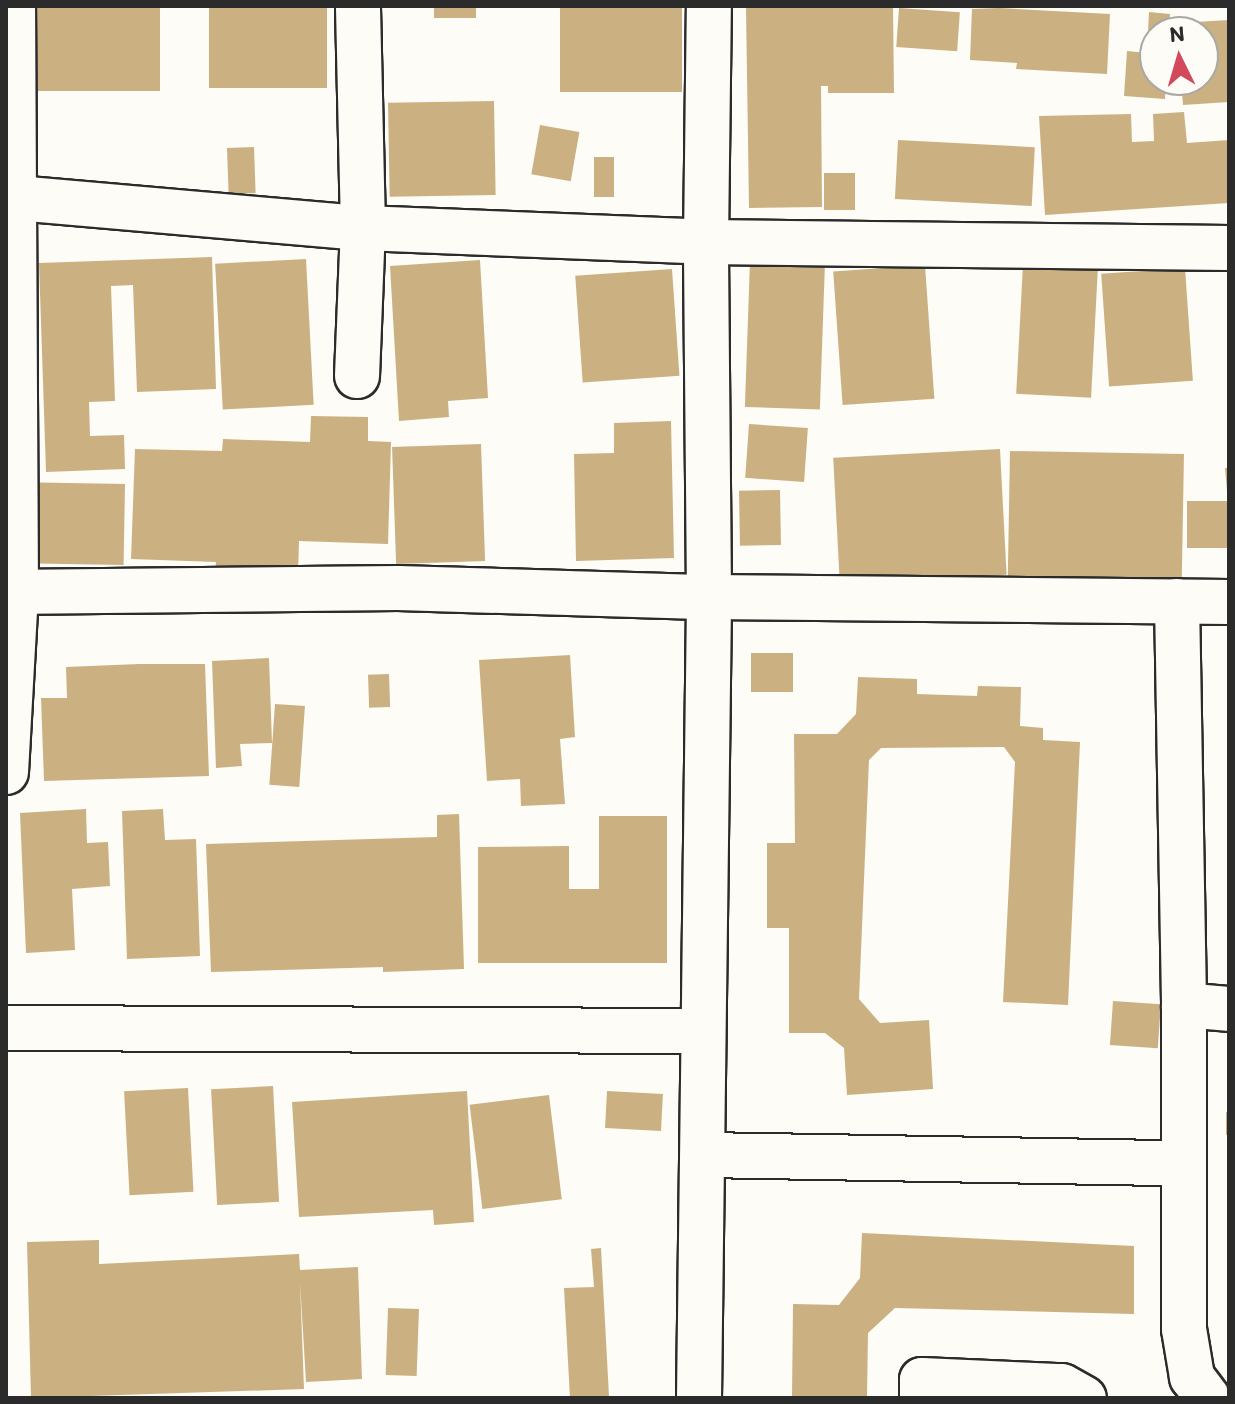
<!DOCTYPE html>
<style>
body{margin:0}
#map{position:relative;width:1235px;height:1404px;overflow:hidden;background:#fdfcf7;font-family:Itim,sans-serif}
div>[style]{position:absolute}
.building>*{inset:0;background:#cbb181;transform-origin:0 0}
.roads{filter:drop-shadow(2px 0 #2b2b2b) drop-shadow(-2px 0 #2b2b2b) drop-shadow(0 2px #2b2b2b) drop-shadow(0 -2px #2b2b2b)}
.minor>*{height:44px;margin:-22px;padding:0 22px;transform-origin:22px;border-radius:22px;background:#fdfcf7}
span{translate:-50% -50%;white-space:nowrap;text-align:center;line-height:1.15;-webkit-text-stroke:6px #fdfcf7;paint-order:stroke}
.frame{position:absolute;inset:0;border:8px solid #2b2b2b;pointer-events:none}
.north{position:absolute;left:1139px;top:16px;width:80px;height:80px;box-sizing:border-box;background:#fdfcf7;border:2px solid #a9a8a5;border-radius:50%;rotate:355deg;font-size:22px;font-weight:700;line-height:32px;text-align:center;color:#2b2b2b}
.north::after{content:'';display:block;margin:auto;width:28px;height:36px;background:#d1495b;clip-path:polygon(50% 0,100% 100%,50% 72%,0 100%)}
</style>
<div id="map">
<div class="building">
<i style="left:34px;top:6px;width:126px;height:85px"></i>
<i style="left:209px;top:6px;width:118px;height:82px"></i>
<i style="left:434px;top:6px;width:42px;height:12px"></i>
<i style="left:560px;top:6px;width:122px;height:86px"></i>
<i style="clip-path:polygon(893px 6px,894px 93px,828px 93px,828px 86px,821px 86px,822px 207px,749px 208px,746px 7px)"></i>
<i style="left:899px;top:8px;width:61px;height:39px;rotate:4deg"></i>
<i style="clip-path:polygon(999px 8px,1110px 14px,1107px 74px,1016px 69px,1017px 63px,970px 60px,972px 9px)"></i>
<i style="clip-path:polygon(1149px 12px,1170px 14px,1169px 32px,1155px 32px,1155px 80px,1166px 80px,1165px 99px,1124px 96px,1127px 51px,1147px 53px)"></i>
<i style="clip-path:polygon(1229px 20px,1229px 102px,1183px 105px,1181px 80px,1203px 80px,1203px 32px,1179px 32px,1178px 23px)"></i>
<i style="left:494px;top:101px;width:94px;height:106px;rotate:89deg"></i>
<i style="clip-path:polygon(1184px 112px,1187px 143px,1229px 140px,1229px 203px,1045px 215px,1039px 116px,1131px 114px,1132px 142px,1154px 141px,1153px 114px)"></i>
<i style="left:540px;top:125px;width:40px;height:50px;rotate:10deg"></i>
<i style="left:898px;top:140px;width:137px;height:59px;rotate:3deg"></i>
<i style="left:254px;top:147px;width:46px;height:27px;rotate:88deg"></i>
<i style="left:594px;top:157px;width:20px;height:40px"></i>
<i style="left:855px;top:173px;width:37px;height:31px;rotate:90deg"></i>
<i style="clip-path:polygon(212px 257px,216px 389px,137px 392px,133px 285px,111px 286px,115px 401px,89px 402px,90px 436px,124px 435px,125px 469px,46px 472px,39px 263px)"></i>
<i style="left:306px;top:259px;width:146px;height:91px;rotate:87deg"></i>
<i style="clip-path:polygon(480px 260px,488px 398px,448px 401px,449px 417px,399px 421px,390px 266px)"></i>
<i style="left:750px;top:261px;width:75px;height:146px;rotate:2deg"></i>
<i style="left:1023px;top:264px;width:75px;height:130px;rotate:3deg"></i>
<i style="left:925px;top:265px;width:134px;height:92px;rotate:86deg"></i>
<i style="left:1185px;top:268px;width:113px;height:84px;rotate:86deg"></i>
<i style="left:672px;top:269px;width:107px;height:97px;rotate:86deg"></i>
<i style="clip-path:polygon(311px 416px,368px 417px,368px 441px,391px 442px,388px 544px,299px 541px,298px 574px,215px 571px,216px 562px,131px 559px,135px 449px,222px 451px,223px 439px,310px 442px)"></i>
<i style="clip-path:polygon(671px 421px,674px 558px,576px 561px,574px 454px,614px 453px,614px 423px)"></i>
<i style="left:749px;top:424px;width:59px;height:54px;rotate:4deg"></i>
<i style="left:481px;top:444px;width:117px;height:89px;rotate:88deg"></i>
<i style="left:1000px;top:449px;width:126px;height:167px;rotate:87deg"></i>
<i style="left:1010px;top:451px;width:174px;height:130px;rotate:1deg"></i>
<i style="clip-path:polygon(1225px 468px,1229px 468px,1229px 491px,1227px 491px)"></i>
<i style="left:125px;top:484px;width:81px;height:87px;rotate:91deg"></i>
<i style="left:780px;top:490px;width:55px;height:41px;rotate:89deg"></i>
<i style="left:1229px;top:501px;width:47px;height:42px;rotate:90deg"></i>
<i style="left:793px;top:653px;width:39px;height:42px;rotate:90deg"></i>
<i style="clip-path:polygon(570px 655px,575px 737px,560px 739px,565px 804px,521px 806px,520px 779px,487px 781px,479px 660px)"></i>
<i style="clip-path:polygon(269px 658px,272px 743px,240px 744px,242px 766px,216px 768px,212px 661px)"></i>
<i style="clip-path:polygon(139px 664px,205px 664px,209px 776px,44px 781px,41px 698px,67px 698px,66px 667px)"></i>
<i style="left:389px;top:674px;width:33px;height:21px;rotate:88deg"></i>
<i style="clip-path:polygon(858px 677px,917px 679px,917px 694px,977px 696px,978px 686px,1021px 687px,1020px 726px,1043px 728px,1043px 740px,1080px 742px,1068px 1005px,1003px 1002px,1015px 762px,1004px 747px,881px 748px,869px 760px,859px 999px,880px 1023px,929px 1020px,933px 1089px,847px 1095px,844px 1048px,825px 1033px,789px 1033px,789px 928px,767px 928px,767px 843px,795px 843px,794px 734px,837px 734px,856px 714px)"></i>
<i style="left:275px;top:704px;width:30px;height:81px;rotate:4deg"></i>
<i style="clip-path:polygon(86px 809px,87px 843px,108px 842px,110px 886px,72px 889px,75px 950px,26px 953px,20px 813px)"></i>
<i style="clip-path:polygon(163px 809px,165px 840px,196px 839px,200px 956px,127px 959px,122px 811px)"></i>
<i style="clip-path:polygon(459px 814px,464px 969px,383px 972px,383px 967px,211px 972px,206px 844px,437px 837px,437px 815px)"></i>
<i style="clip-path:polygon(599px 816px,667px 816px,667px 963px,478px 963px,478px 847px,569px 846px,569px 889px,599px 889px)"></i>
<i style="left:1113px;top:1001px;width:48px;height:44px;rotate:4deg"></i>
<i style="left:273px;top:1086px;width:116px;height:62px;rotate:87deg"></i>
<i style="left:188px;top:1088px;width:104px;height:64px;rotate:87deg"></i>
<i style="clip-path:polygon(467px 1091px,474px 1222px,434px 1225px,433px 1210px,299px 1217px,292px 1102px)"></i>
<i style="left:607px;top:1091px;width:56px;height:37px;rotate:3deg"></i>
<i style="left:549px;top:1095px;width:105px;height:80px;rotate:83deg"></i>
<i style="left:1226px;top:1112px;width:3px;height:23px"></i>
<i style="clip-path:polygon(862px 1233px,1134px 1246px,1134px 1314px,895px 1308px,868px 1333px,867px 1398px,792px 1398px,793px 1304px,839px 1305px,860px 1278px)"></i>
<i style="clip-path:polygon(99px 1240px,99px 1264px,299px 1254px,300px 1270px,358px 1267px,362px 1379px,306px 1382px,300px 1282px,304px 1389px,31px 1398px,27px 1242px)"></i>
<i style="clip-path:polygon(601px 1248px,609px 1396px,570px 1398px,564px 1288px,594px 1287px,591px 1249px)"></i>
<i style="left:388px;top:1308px;width:31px;height:67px;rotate:2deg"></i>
</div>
<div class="roads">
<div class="minor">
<i style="left:6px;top:197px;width:358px;rotate:5deg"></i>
<i style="left:363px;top:228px;width:343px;rotate:2.3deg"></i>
<i style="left:706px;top:242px;width:523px;rotate:0.66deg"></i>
<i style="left:357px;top:376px;width:148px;rotate:-87.7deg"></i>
<i style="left:363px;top:228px;width:222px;rotate:-91.3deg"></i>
<i style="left:6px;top:592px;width:392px;rotate:-0.6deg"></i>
<i style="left:398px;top:588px;width:311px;rotate:1.7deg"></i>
<i style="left:709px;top:597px;width:520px;rotate:0.55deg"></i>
<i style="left:1177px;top:601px;width:404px;rotate:89deg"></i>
<i style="left:1184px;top:1005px;width:324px;rotate:90deg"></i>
<i style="left:1184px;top:1329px;width:49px;rotate:80.5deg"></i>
<i style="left:1192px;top:1377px;width:26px;rotate:53deg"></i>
<i style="left:6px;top:772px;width:181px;rotate:-86.8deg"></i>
<i style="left:16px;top:591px;width:585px;rotate:-90.29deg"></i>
<i style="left:1184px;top:1005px;width:45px;rotate:5.1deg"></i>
<i style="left:6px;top:1028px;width:695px;rotate:0.25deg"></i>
<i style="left:704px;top:1155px;width:480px;rotate:1deg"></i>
<i style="left:699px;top:1398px;width:801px;rotate:-89.28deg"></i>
<i style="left:709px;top:597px;width:355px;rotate:-90.5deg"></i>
<i style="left:706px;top:242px;width:236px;rotate:-89.3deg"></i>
<i style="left:922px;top:1398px;width:18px;rotate:-90deg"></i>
<i style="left:922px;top:1380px;width:140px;rotate:2.5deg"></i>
<i style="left:1062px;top:1386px;width:25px;rotate:29deg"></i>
</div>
</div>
<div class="frame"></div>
<div class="north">N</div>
</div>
